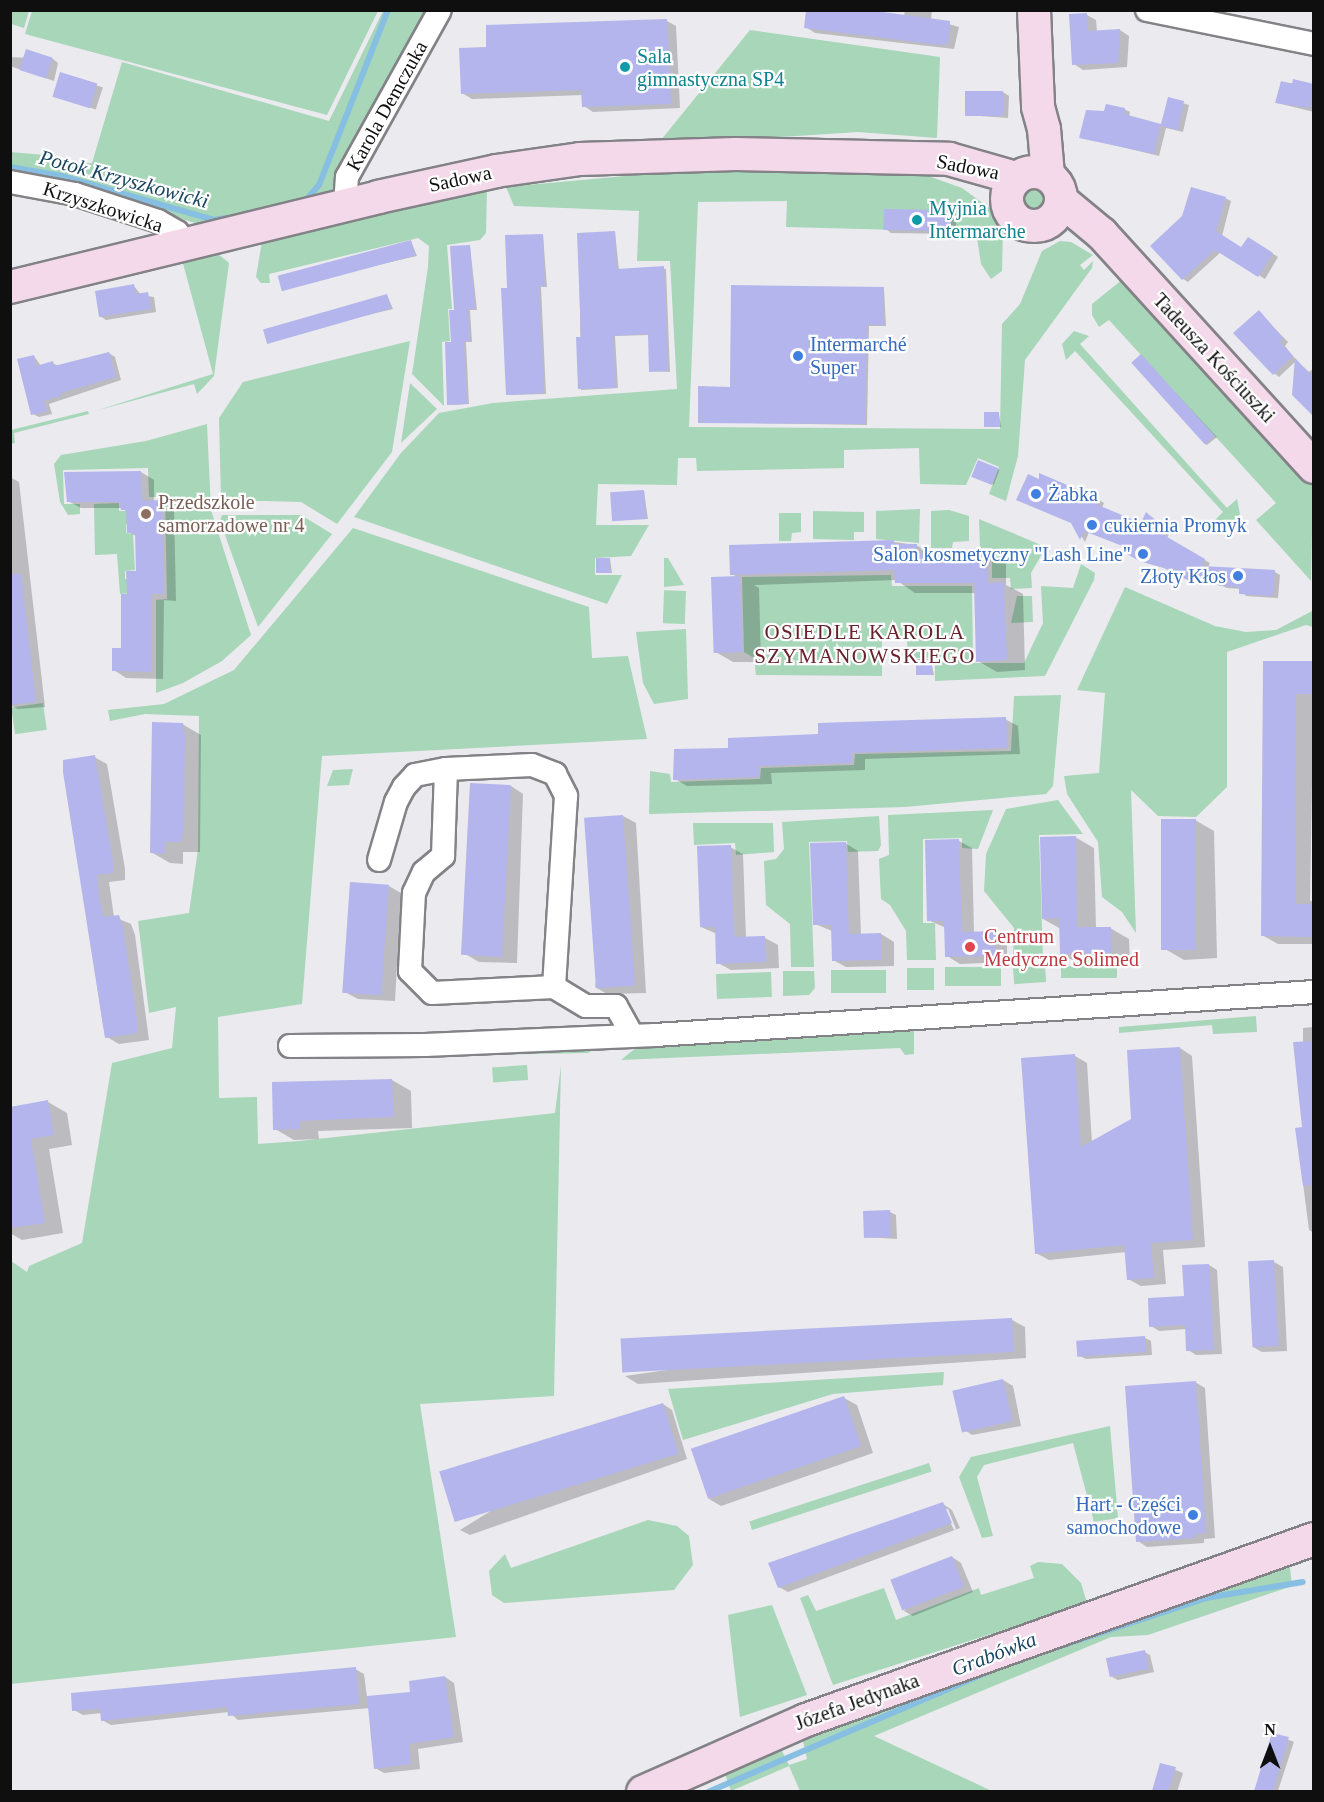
<!DOCTYPE html>
<meta charset="utf-8">
<style>
body{margin:0}
#map{position:relative;width:1324px;height:1802px;overflow:hidden;background:#ebeaef;font-family:Georgia,serif}
div>[style]{position:absolute}
.green>*{inset:0;background:#a7d6b9;transform-origin:0 0}
.round{border-radius:50%}
.shadow>*{inset:0;background:#0003;transform-origin:0 0}
.stream>*{height:6px;margin:-3px;padding:0 3px;transform-origin:3px;border-radius:3px;background:#86bfe2}
.building>*{inset:0;background:#b3b5ec;transform-origin:0 0}
.roads{filter:drop-shadow(2px 0 #838286) drop-shadow(-2px 0 #838286) drop-shadow(0 2px #838286) drop-shadow(0 -2px #838286)}
.street>*{height:22px;margin:-11px;padding:0 11px;transform-origin:11px;border-radius:11px;background:#fff}
.secondary>*{height:32px;margin:-16px;padding:0 16px;transform-origin:16px;border-radius:16px;background:#f4d9eb}
.secondary>.ring{margin:-16px;padding:0;box-sizing:content-box;background:none;border:32px solid #f4d9eb;border-radius:50%}
.dots>*{width:16px;height:16px;translate:-50% -50%;box-sizing:border-box;border:3px solid #fff;border-radius:50%}
span{translate:-50% -50%;white-space:nowrap;text-align:center;line-height:1.15;-webkit-text-stroke:4.5px #fff;paint-order:stroke}
.culture-label{font-size:20px;color:#0d838f}
.left{translate:0 -50%;text-align:left}
.street-label{font-size:20px;color:#0f0f10}
.shop-label{font-size:20px;color:#366cbe}
.right{translate:-100% -50%;text-align:right}
.education-label{font-size:20px;color:#785e54}
.health-label{font-size:20px;color:#be3a42}
.water-label{font-size:21px;color:#1a4760;font-style:italic}
.neighbourhood-label{font-size:21px;color:#68222c;letter-spacing:1.5px}
.frame{position:absolute;inset:0;border:12px solid #0f0f10;pointer-events:none}
.north{position:absolute;left:1240px;top:1718px;width:60px;height:60px;-webkit-text-stroke:4px #fff;paint-order:stroke;rotate:0deg;font-size:16px;font-weight:700;line-height:24px;text-align:center;color:#0f0f10}
.north::after{content:'';display:block;margin:auto;width:21px;height:27px;background:#0f0f10;clip-path:polygon(50% 0,100% 100%,50% 72%,0 100%)}
</style>
<div id="map">
<div class="green">
<i style="clip-path:polygon(10px 11px,29px 11px,24px 28px,11px 24px)"></i>
<i style="clip-path:polygon(32px 11px,32px 10px,378px 11px,327px 115px,25px 34px)"></i>
<i style="clip-path:polygon(383px 11px,433px 11px,336px 191px,211px 228px,54px 179px,11px 172px,10px 152px,44px 155px,58px 165px,92px 163px,122px 62px,329px 121px)"></i>
<i style="clip-path:polygon(750px 30px,940px 57px,937px 138px,858px 132px,657px 145px)"></i>
<i style="clip-path:polygon(914px 171px,962px 188px,991px 209px,1003px 230px,1002px 271px,991px 279px,981px 264px,976px 232px,786px 227px,787px 201px,698px 202px,689px 427px,1000px 429px,1002px 324px,1020px 304px,1042px 251px,1060px 241px,1071px 242px,1093px 255px,1080px 265px,1084px 270px,1093px 261px,1092px 268px,1025px 360px,1018px 456px,1006px 501px,989px 494px,999px 467px,978px 458px,966px 485px,920px 484px,919px 448px,844px 450px,844px 468px,697px 471px,696px 458px,678px 458px,677px 485px,598px 484px,596px 525px,649px 525px,631px 556px,595px 558px,595px 575px,622px 575px,607px 604px,354px 517px,401px 453px,439px 413px,493px 403px,677px 389px,670px 261px,637px 261px,639px 211px,514px 206px,506px 187px,669px 172px)"></i>
<i class="round" style="left:1016px;top:181px;width:32px;height:32px"></i>
<i style="clip-path:polygon(487px 190px,486px 233px,480px 240px,447px 245px,452px 309px,448px 309px,450px 341px,442px 342px,444px 406px,412px 374px,428px 267px,429px 246px,418px 238px,269px 274px,270px 283px,261px 283px,256px 277px,262px 241px)"></i>
<i style="clip-path:polygon(217px 253px,229px 263px,214px 376px,197px 394px,194px 384px,95px 411px,213px 374px,182px 260px)"></i>
<i style="clip-path:polygon(1133px 277px,1313px 484px,1311px 581px,1256px 520px,1276px 503px,1109px 320px,1099px 327px,1092px 315px,1092px 304px,1123px 279px)"></i>
<i style="clip-path:polygon(1074px 331px,1089px 336px,1080px 344px,1227px 508px,1237px 499px,1240px 514px,1231px 525px,1218px 526px,1213px 522px,1223px 512px,1075px 351px,1066px 360px,1062px 344px)"></i>
<i style="clip-path:polygon(410px 341px,392px 452px,337px 524px,301px 502px,221px 500px,219px 418px,243px 382px)"></i>
<i style="clip-path:polygon(410px 383px,437px 409px,401px 443px)"></i>
<i style="clip-path:polygon(88px 411px,89px 414px,14px 433px,15px 443px,11px 444px,11px 430px)"></i>
<i style="clip-path:polygon(207px 424px,211px 510px,251px 635px,222px 661px,183px 683px,156px 693px,156px 600px,167px 599px,165px 497px,149px 497px,148px 468px,63px 470px,64px 504px,80px 504px,80px 514px,68px 515px,60px 502px,54px 464px,61px 455px,146px 441px)"></i>
<i style="clip-path:polygon(119px 503px,119px 511px,129px 511px,135px 524px,126px 524px,126px 533px,133px 534px,135px 570px,125px 571px,125px 579px,134px 580px,134px 593px,120px 594px,117px 554px,95px 555px,94px 504px)"></i>
<i style="clip-path:polygon(920px 509px,919px 543px,876px 539px,876px 511px)"></i>
<i style="clip-path:polygon(949px 510px,969px 516px,969px 541px,953px 542px,952px 548px,931px 548px,931px 511px)"></i>
<i style="clip-path:polygon(813px 511px,864px 512px,864px 532px,854px 532px,854px 540px,813px 539px)"></i>
<i style="clip-path:polygon(779px 513px,801px 513px,801px 532px,792px 533px,791px 541px,779px 541px)"></i>
<i style="clip-path:polygon(222px 515px,301px 515px,332px 534px,258px 627px,220px 521px)"></i>
<i style="clip-path:polygon(979px 519px,1046px 547px,1031px 573px,1032px 588px,1011px 589px,1010px 578px,992px 578px,992px 548px,980px 548px)"></i>
<i style="clip-path:polygon(353px 528px,589px 607px,592px 658px,628px 656px,647px 739px,322px 756px,302px 1004px,218px 1017px,219px 1098px,257px 1097px,258px 1144px,299px 1141px,555px 1113px,561px 1065px,554px 1396px,420px 1404px,456px 1637px,11px 1684px,11px 1261px,27px 1272px,29px 1266px,82px 1243px,112px 1063px,172px 1048px,176px 1007px,149px 1013px,138px 921px,189px 913px,198px 849px,199px 716px,145px 714px,110px 721px,108px 710px,164px 704px,234px 670px)"></i>
<i style="clip-path:polygon(664px 558px,668px 558px,684px 585px,664px 587px)"></i>
<i style="clip-path:polygon(1081px 564px,1095px 573px,1094px 580px,1045px 676px,935px 681px,935px 658px,908px 658px,907px 639px,882px 640px,882px 676px,756px 675px,754px 658px,744px 652px,742px 577px,891px 575px,892px 586px,972px 586px,973px 663px,1024px 663px,1043px 623px,1041px 586px,1073px 588px)"></i>
<i style="clip-path:polygon(1125px 587px,1215px 626px,1246px 632px,1276px 630px,1314px 610px,1313px 627px,1306px 625px,1227px 652px,1227px 787px,1196px 817px,1158px 816px,1131px 790px,1136px 933px,1122px 912px,1102px 897px,1098px 842px,1067px 794px,1064px 776px,1099px 773px,1105px 693px,1077px 690px)"></i>
<i style="left:686px;top:591px;width:33px;height:22px;rotate:92deg"></i>
<i style="clip-path:polygon(1017px 596px,1032px 596px,1033px 622px,1011px 623px)"></i>
<i style="clip-path:polygon(686px 629px,688px 699px,654px 704px,643px 683px,636px 632px)"></i>
<i style="clip-path:polygon(1061px 695px,1053px 786px,1046px 794px,905px 807px,649px 814px,650px 771px,670px 774px,671px 782px,760px 779px,761px 768px,854px 765px,855px 754px,1011px 751px,1014px 696px)"></i>
<i style="left:43px;top:703px;width:27px;height:32px;rotate:82deg"></i>
<i style="clip-path:polygon(353px 769px,349px 785px,327px 786px,333px 770px)"></i>
<i style="clip-path:polygon(1058px 800px,1083px 834px,1039px 835px,1043px 959px,1013px 960px,1014px 928px,984px 891px,986px 854px,1006px 809px)"></i>
<i style="clip-path:polygon(993px 810px,978px 849px,962px 848px,962px 838px,923px 839px,923px 923px,935px 923px,936px 960px,907px 960px,906px 931px,890px 905px,881px 899px,879px 859px,889px 855px,888px 815px)"></i>
<i style="clip-path:polygon(879px 816px,881px 845px,878px 851px,848px 852px,847px 841px,809px 842px,814px 967px,791px 967px,790px 924px,766px 905px,764px 861px,776px 859px,784px 849px,782px 822px)"></i>
<i style="clip-path:polygon(693px 823px,773px 823px,774px 852px,736px 855px,735px 843px,694px 845px)"></i>
<i style="left:1045px;top:966px;width:16px;height:32px;rotate:86deg"></i>
<i style="left:1117px;top:966px;width:12px;height:56px;rotate:90deg"></i>
<i style="left:1001px;top:967px;width:19px;height:56px;rotate:90deg"></i>
<i style="left:907px;top:968px;width:27px;height:22px"></i>
<i style="left:886px;top:970px;width:23px;height:55px;rotate:90deg"></i>
<i style="clip-path:polygon(783px 971px,814px 971px,815px 988px,809px 995px,783px 996px)"></i>
<i style="left:771px;top:972px;width:25px;height:55px;rotate:88deg"></i>
<i style="clip-path:polygon(1256px 1016px,1257px 1032px,1213px 1034px,1212px 1025px,1119px 1033px,1119px 1027px)"></i>
<i style="clip-path:polygon(914px 1026px,914px 1054px,905px 1055px,900px 1048px,621px 1060px,637px 1047px)"></i>
<i style="clip-path:polygon(596px 1048px,588px 1053px,477px 1055px,480px 1051px)"></i>
<i style="left:527px;top:1065px;width:15px;height:35px;rotate:86deg"></i>
<i style="clip-path:polygon(944px 1372px,943px 1385px,833px 1394px,683px 1440px,668px 1389px)"></i>
<i style="clip-path:polygon(1110px 1426px,1118px 1518px,1094px 1522px,1073px 1443px,984px 1465px,977px 1477px,993px 1536px,982px 1538px,959px 1477px,971px 1457px)"></i>
<i style="left:929px;top:1463px;width:9px;height:189px;rotate:72deg"></i>
<i style="clip-path:polygon(648px 1520px,677px 1526px,689px 1536px,693px 1565px,674px 1590px,504px 1603px,492px 1595px,489px 1571px,505px 1554px,511px 1568px)"></i>
<i style="clip-path:polygon(1289px 1559px,1292px 1586px,1148px 1635px,1111px 1637px,874px 1736px,992px 1791px,800px 1791px,789px 1766px,731px 1791px,725px 1774px,781px 1749px,789px 1765px,807px 1759px,802px 1737px)"></i>
<i style="clip-path:polygon(1038px 1562px,1062px 1564px,1081px 1583px,1087px 1603px,833px 1685px,800px 1598px,808px 1595px,816px 1611px,884px 1588px,896px 1620px,979px 1588px,981px 1595px,1034px 1578px,1030px 1566px)"></i>
<i style="clip-path:polygon(772px 1605px,807px 1695px,740px 1717px,728px 1615px)"></i>
</div>
<div class="shadow">
<i style="clip-path:polygon(905px 10px,932px 10px,931px 19px,959px 27px,954px 49px,815px 33px,806px 27px,904px 16px)"></i>
<i style="clip-path:polygon(1087px 15px,1096px 20px,1097px 32px,1120px 30px,1129px 36px,1127px 67px,1083px 70px,1074px 64px)"></i>
<i style="clip-path:polygon(667px 21px,676px 26px,680px 108px,593px 112px,584px 106px,583px 95px,472px 99px,462px 93px,488px 48px)"></i>
<i style="clip-path:polygon(10px 57px,53px 59px,58px 63px,54px 81px,10px 66px)"></i>
<i style="left:61px;top:74px;width:44px;height:23px;rotate:18deg"></i>
<i style="clip-path:polygon(1282px 82px,1314px 86px,1314px 112px,1277px 103px)"></i>
<i style="clip-path:polygon(1003px 92px,1009px 96px,1008px 118px,966px 115px)"></i>
<i style="clip-path:polygon(1169px 99px,1189px 105px,1183px 132px,1166px 128px,1159px 156px,1081px 137px,1105px 112px,1124px 109px,1130px 112px,1129px 117px,1162px 126px)"></i>
<i style="clip-path:polygon(1225px 198px,1231px 201px,1222px 236px,1242px 249px,1249px 239px,1278px 257px,1265px 279px,1221px 252px,1188px 282px,1183px 279px)"></i>
<i style="clip-path:polygon(950px 212px,956px 215px,956px 234px,891px 233px,886px 229px)"></i>
<i style="clip-path:polygon(615px 232px,619px 270px,666px 269px,670px 372px,651px 371px,649px 335px,615px 336px,618px 388px,581px 390px,579px 234px)"></i>
<i style="clip-path:polygon(543px 235px,547px 287px,541px 287px,546px 394px,510px 395px,509px 289px)"></i>
<i style="clip-path:polygon(411px 241px,417px 256px,282px 287px)"></i>
<i style="clip-path:polygon(470px 246px,477px 310px,470px 310px,472px 342px,466px 342px,469px 404px,451px 405px,455px 311px)"></i>
<i style="clip-path:polygon(134px 286px,141px 295px,154px 297px,156px 312px,106px 320px,100px 316px)"></i>
<i style="clip-path:polygon(884px 288px,886px 326px,869px 326px,867px 425px,699px 422px,732px 388px)"></i>
<i style="clip-path:polygon(387px 295px,393px 309px,267px 339px)"></i>
<i style="clip-path:polygon(1259px 312px,1288px 342px,1285px 346px,1297px 361px,1309px 372px,1314px 368px,1314px 415px,1296px 361px,1279px 377px,1274px 373px)"></i>
<i style="clip-path:polygon(109px 353px,115px 357px,121px 380px,49px 404px,52px 414px,39px 417px,33px 414px,34px 356px,41px 366px,52px 363px,59px 366px)"></i>
<i style="clip-path:polygon(1141px 356px,1217px 437px,1207px 445px,1205px 444px)"></i>
<i style="clip-path:polygon(999px 414px,1001px 427px,985px 426px)"></i>
<i style="left:979px;top:462px;width:22px;height:16px;rotate:21deg"></i>
<i style="clip-path:polygon(141px 472px,154px 480px,154px 502px,174px 509px,176px 601px,164px 600px,163px 679px,126px 678px,114px 670px,123px 650px,128px 596px,137px 573px,136px 536px,128px 532px,128px 513px,122px 508px,81px 508px,68px 501px,66px 474px)"></i>
<i style="clip-path:polygon(10px 477px,19px 482px,45px 707px,18px 709px,10px 705px)"></i>
<i style="clip-path:polygon(644px 491px,648px 519px,613px 520px)"></i>
<i style="clip-path:polygon(1099px 500px,1104px 503px,1102px 508px,1142px 525px,1147px 514px,1152px 517px,1169px 533px,1167px 539px,1210px 563px,1208px 567px,1275px 572px,1280px 575px,1278px 598px,1246px 596px,1241px 589px,1227px 588px,1206px 578px,1202px 586px,1168px 569px,1146px 563px,1129px 554px,1131px 549px,1089px 532px,1085px 542px,1073px 523px)"></i>
<i style="clip-path:polygon(894px 542px,916px 545px,932px 554px,987px 553px,1006px 564px,1006px 585px,1023px 594px,1025px 670px,997px 672px,978px 661px,976px 593px,915px 593px,896px 580px,754px 585px,759px 588px,761px 662px,733px 662px,714px 651px,737px 577px,732px 574px)"></i>
<i style="clip-path:polygon(610px 559px,612px 573px,597px 572px)"></i>
<i style="clip-path:polygon(931px 661px,934px 675px,917px 675px)"></i>
<i style="clip-path:polygon(1264px 662px,1314px 663px,1310px 901px,1314px 901px,1314px 944px,1278px 944px,1262px 935px)"></i>
<i style="clip-path:polygon(1005px 719px,1018px 726px,1020px 754px,865px 759px,865px 770px,771px 773px,772px 784px,687px 786px,675px 779px,729px 749px,820px 735px)"></i>
<i style="clip-path:polygon(182px 724px,201px 735px,200px 852px,183px 852px,183px 864px,170px 863px,151px 852px)"></i>
<i style="clip-path:polygon(94px 757px,107px 764px,125px 869px,125px 880px,109px 882px,114px 917px,131px 924px,135px 935px,149px 1040px,119px 1044px,107px 1037px,103px 1026px,65px 761px)"></i>
<i style="clip-path:polygon(511px 786px,523px 794px,517px 963px,479px 962px,467px 955px)"></i>
<i style="clip-path:polygon(623px 816px,636px 823px,646px 993px,607px 994px,595px 987px)"></i>
<i style="clip-path:polygon(1195px 820px,1214px 831px,1217px 958px,1184px 960px,1165px 949px)"></i>
<i style="clip-path:polygon(1075px 837px,1094px 848px,1096px 929px,1110px 928px,1129px 939px,1130px 963px,1080px 964px,1061px 954px,1061px 929px,1043px 919px)"></i>
<i style="clip-path:polygon(959px 841px,972px 848px,974px 933px,994px 932px,1007px 940px,1007px 962px,960px 964px,947px 956px,946px 928px,928px 920px)"></i>
<i style="clip-path:polygon(845px 843px,858px 851px,861px 935px,881px 934px,894px 942px,894px 966px,846px 967px,833px 960px,832px 931px,815px 924px)"></i>
<i style="clip-path:polygon(730px 847px,743px 854px,746px 938px,765px 938px,778px 945px,779px 968px,731px 970px,718px 963px,717px 934px,701px 927px)"></i>
<i style="clip-path:polygon(389px 886px,401px 893px,395px 1001px,358px 999px,345px 992px)"></i>
<i style="clip-path:polygon(1314px 1027px,1314px 1233px,1309px 1230px,1296px 1129px,1303px 1129px,1303px 1028px)"></i>
<i style="clip-path:polygon(1180px 1048px,1192px 1056px,1205px 1247px,1163px 1250px,1166px 1284px,1141px 1286px,1128px 1279px,1126px 1252px,1049px 1260px,1036px 1253px,1075px 1056px,1087px 1063px,1092px 1143px,1133px 1120px)"></i>
<i style="clip-path:polygon(392px 1080px,411px 1091px,412px 1128px,318px 1131px,319px 1139px,294px 1140px,275px 1129px)"></i>
<i style="clip-path:polygon(48px 1102px,67px 1113px,72px 1145px,49px 1149px,63px 1233px,22px 1240px,10px 1233px,10px 1108px)"></i>
<i style="clip-path:polygon(890px 1212px,896px 1215px,897px 1239px,865px 1237px)"></i>
<i style="clip-path:polygon(1274px 1262px,1283px 1267px,1287px 1351px,1262px 1352px,1253px 1347px,1250px 1263px)"></i>
<i style="clip-path:polygon(1209px 1265px,1217px 1270px,1222px 1354px,1196px 1355px,1188px 1350px,1187px 1329px,1159px 1331px,1151px 1326px,1185px 1297px)"></i>
<i style="clip-path:polygon(1012px 1320px,1025px 1327px,1026px 1358px,638px 1384px,625px 1376px)"></i>
<i style="clip-path:polygon(1145px 1338px,1151px 1341px,1152px 1355px,1086px 1359px,1080px 1356px)"></i>
<i style="clip-path:polygon(1003px 1380px,1013px 1386px,1021px 1426px,972px 1435px,963px 1429px)"></i>
<i style="clip-path:polygon(1195px 1382px,1205px 1388px,1215px 1538px,1204px 1539px,1204px 1543px,1147px 1547px,1138px 1541px)"></i>
<i style="clip-path:polygon(844px 1398px,857px 1405px,873px 1453px,721px 1506px,709px 1499px)"></i>
<i style="clip-path:polygon(663px 1404px,672px 1410px,687px 1459px,470px 1535px,460px 1530px)"></i>
<i style="clip-path:polygon(evenodd,943px 1504px,952px 1510px,960px 1528px,788px 1592px,779px 1587px,943px 1504px,944px 1509px,948px 1509px,956px 1529px,954px 1530px,944px 1509px)"></i>
<i style="clip-path:polygon(952px 1557px,961px 1563px,973px 1592px,913px 1616px,904px 1611px)"></i>
<i style="clip-path:polygon(1144px 1652px,1150px 1655px,1154px 1672px,1118px 1680px,1112px 1677px)"></i>
<i style="clip-path:polygon(355px 1669px,364px 1674px,367px 1697px,412px 1694px,445px 1677px,454px 1683px,463px 1742px,418px 1749px,420px 1769px,384px 1773px,375px 1768px,370px 1708px,238px 1720px,229px 1712px,111px 1725px,102px 1720px,102px 1713px,83px 1715px,74px 1710px)"></i>
<i style="left:1273px;top:1735px;width:22px;height:59px;rotate:18deg"></i>
<i style="clip-path:polygon(1161px 1764px,1183px 1773px,1177px 1792px,1154px 1792px)"></i>
</div>
<div class="stream">
<i style="left:10px;top:167px;width:52px;rotate:10deg"></i>
<i style="left:61px;top:176px;width:159px;rotate:16deg"></i>
<i style="left:214px;top:220px;width:13px;rotate:-9deg"></i>
<i style="left:305px;top:201px;width:21px;rotate:-49deg"></i>
<i style="left:319px;top:185px;width:188px;rotate:-68.5deg"></i>
<i style="left:1055px;top:1648px;width:159px;rotate:-18.3deg"></i>
<i style="left:1206px;top:1598px;width:98px;rotate:-9.4deg"></i>
<i style="left:708px;top:1792px;width:323px;rotate:-23.2deg"></i>
</div>
<div class="building">
<i style="clip-path:polygon(806px 10px,868px 10px,950px 21px,949px 41px,945px 45px,932px 44px,804px 28px)"></i>
<i style="clip-path:polygon(1087px 13px,1088px 31px,1120px 29px,1118px 63px,1072px 65px,1069px 14px)"></i>
<i style="clip-path:polygon(667px 19px,671px 104px,582px 107px,581px 90px,461px 94px,459px 48px,486px 47px,486px 25px)"></i>
<i style="left:26px;top:49px;width:28px;height:22px;rotate:18deg"></i>
<i style="left:60px;top:72px;width:39px;height:26px;rotate:17deg"></i>
<i style="clip-path:polygon(1293px 79px,1314px 84px,1310px 108px,1275px 103px,1281px 81px,1292px 84px)"></i>
<i style="left:965px;top:91px;width:38px;height:25px"></i>
<i style="clip-path:polygon(1168px 97px,1184px 101px,1178px 130px,1160px 126px,1154px 154px,1079px 138px,1086px 110px,1104px 111px,1106px 104px,1125px 108px,1124px 114px,1161px 124px)"></i>
<i style="clip-path:polygon(1191px 187px,1226px 197px,1216px 231px,1241px 247px,1248px 237px,1273px 253px,1258px 277px,1215px 250px,1182px 280px,1150px 246px,1182px 216px)"></i>
<i style="left:884px;top:209px;width:67px;height:21px;rotate:1deg"></i>
<i style="clip-path:polygon(615px 231px,617px 269px,664px 266px,668px 371px,649px 372px,648px 334px,613px 336px,616px 388px,578px 389px,576px 337px,581px 337px,577px 233px)"></i>
<i style="clip-path:polygon(543px 234px,545px 286px,539px 286px,544px 393px,506px 395px,501px 288px,507px 288px,505px 235px)"></i>
<i style="left:411px;top:240px;width:16px;height:138px;rotate:75deg"></i>
<i style="clip-path:polygon(470px 245px,475px 309px,468px 309px,470px 341px,464px 342px,467px 404px,447px 405px,445px 342px,451px 342px,449px 310px,454px 310px,450px 246px)"></i>
<i style="clip-path:polygon(134px 284px,136px 294px,148px 292px,151px 309px,99px 317px,95px 291px)"></i>
<i style="clip-path:polygon(731px 285px,884px 287px,884px 325px,867px 325px,865px 424px,698px 423px,698px 386px,730px 387px)"></i>
<i style="left:387px;top:294px;width:15px;height:129px;rotate:74deg"></i>
<i style="clip-path:polygon(1259px 310px,1283px 338px,1280px 342px,1293px 356px,1273px 375px,1233px 333px)"></i>
<i style="clip-path:polygon(109px 352px,116px 377px,61px 393px,61px 396px,44px 401px,47px 411px,31px 415px,17px 359px,34px 355px,36px 366px,53px 361px,54px 366px)"></i>
<i style="left:1141px;top:354px;width:110px;height:13px;rotate:48deg"></i>
<i style="clip-path:polygon(1295px 358px,1314px 378px,1314px 417px,1292px 395px)"></i>
<i style="left:984px;top:412px;width:15px;height:15px"></i>
<i style="left:978px;top:460px;width:22px;height:18px;rotate:22deg"></i>
<i style="clip-path:polygon(141px 471px,142px 501px,162px 500px,164px 594px,151px 594px,151px 672px,112px 671px,112px 648px,121px 648px,121px 594px,127px 594px,126px 571px,136px 571px,135px 533px,127px 533px,126px 510px,121px 510px,120px 502px,67px 502px,64px 472px)"></i>
<i style="clip-path:polygon(1039px 473px,1100px 499px,1098px 505px,1141px 523px,1146px 512px,1165px 529px,1162px 534px,1205px 559px,1202px 566px,1275px 570px,1273px 596px,1239px 594px,1239px 587px,1220px 586px,1201px 576px,1197px 585px,1162px 567px,1139px 561px,1127px 554px,1130px 549px,1084px 531px,1080px 540px,1071px 523px,1016px 500px,1028px 474px,1039px 479px)"></i>
<i style="left:644px;top:490px;width:29px;height:34px;rotate:86deg"></i>
<i style="clip-path:polygon(894px 540px,894px 544px,917px 544px,917px 553px,987px 552px,988px 583px,1004px 582px,1007px 660px,976px 662px,974px 583px,895px 583px,894px 570px,730px 575px,729px 545px)"></i>
<i style="left:596px;top:558px;width:14px;height:15px"></i>
<i style="clip-path:polygon(10px 574px,21px 574px,36px 702px,10px 705px)"></i>
<i style="left:740px;top:576px;width:76px;height:29px;rotate:88deg"></i>
<i style="left:932px;top:659px;width:16px;height:16px;rotate:90deg"></i>
<i style="clip-path:polygon(1263px 661px,1314px 661px,1314px 694px,1296px 694px,1295px 875px,1295px 904px,1314px 904px,1314px 937px,1261px 936px)"></i>
<i style="clip-path:polygon(1006px 717px,1008px 748px,852px 753px,852px 763px,759px 766px,759px 777px,673px 780px,674px 749px,728px 748px,728px 738px,818px 734px,818px 723px)"></i>
<i style="clip-path:polygon(152px 722px,183px 723px,185px 735px,184px 830px,181px 842px,165px 842px,165px 854px,150px 853px)"></i>
<i style="clip-path:polygon(95px 755px,113px 861px,113px 873px,97px 875px,99px 896px,103px 917px,119px 915px,123px 927px,137px 1020px,137px 1033px,105px 1038px,63px 772px,63px 760px)"></i>
<i style="left:470px;top:783px;width:41px;height:172px;rotate:3deg"></i>
<i style="left:623px;top:815px;width:171px;height:39px;rotate:86deg"></i>
<i style="left:1161px;top:819px;width:35px;height:131px"></i>
<i style="clip-path:polygon(1076px 836px,1077px 927px,1111px 927px,1112px 953px,1060px 954px,1059px 918px,1042px 919px,1040px 837px)"></i>
<i style="clip-path:polygon(959px 839px,962px 932px,995px 931px,995px 956px,945px 957px,944px 921px,927px 921px,925px 840px)"></i>
<i style="clip-path:polygon(846px 842px,849px 934px,881px 933px,881px 960px,832px 961px,831px 925px,813px 925px,810px 843px)"></i>
<i style="clip-path:polygon(731px 845px,734px 937px,765px 936px,766px 962px,716px 964px,715px 927px,700px 927px,697px 846px)"></i>
<i style="left:350px;top:882px;width:39px;height:111px;rotate:4deg"></i>
<i style="clip-path:polygon(1314px 1041px,1314px 1185px,1303px 1186px,1295px 1128px,1302px 1127px,1293px 1042px)"></i>
<i style="clip-path:polygon(1180px 1047px,1193px 1240px,1151px 1243px,1154px 1278px,1127px 1280px,1124px 1245px,1035px 1254px,1021px 1058px,1075px 1054px,1081px 1147px,1131px 1119px,1127px 1050px)"></i>
<i style="clip-path:polygon(392px 1079px,394px 1117px,300px 1121px,300px 1129px,273px 1130px,272px 1082px)"></i>
<i style="clip-path:polygon(48px 1100px,54px 1135px,31px 1139px,45px 1223px,10px 1228px,10px 1107px)"></i>
<i style="left:890px;top:1210px;width:27px;height:27px;rotate:88deg"></i>
<i style="left:1274px;top:1260px;width:86px;height:26px;rotate:87deg"></i>
<i style="clip-path:polygon(1209px 1264px,1214px 1350px,1186px 1351px,1185px 1325px,1149px 1327px,1148px 1298px,1184px 1296px,1182px 1265px)"></i>
<i style="left:1012px;top:1318px;width:34px;height:392px;rotate:87deg"></i>
<i style="left:1145px;top:1336px;width:16px;height:69px;rotate:86deg"></i>
<i style="left:1003px;top:1379px;width:43px;height:52px;rotate:77deg"></i>
<i style="clip-path:polygon(1196px 1381px,1206px 1533px,1195px 1534px,1195px 1538px,1136px 1542px,1125px 1386px)"></i>
<i style="left:844px;top:1396px;width:53px;height:162px;rotate:71deg"></i>
<i style="left:663px;top:1403px;width:53px;height:234px;rotate:73deg"></i>
<i style="clip-path:polygon(943px 1502px,952px 1523px,778px 1588px,768px 1563px)"></i>
<i style="left:952px;top:1556px;width:33px;height:66px;rotate:69deg"></i>
<i style="left:1145px;top:1650px;width:19px;height:40px;rotate:78deg"></i>
<i style="clip-path:polygon(356px 1667px,359px 1704px,228px 1716px,227px 1707px,101px 1721px,100px 1709px,72px 1711px,71px 1693px)"></i>
<i style="clip-path:polygon(445px 1676px,454px 1737px,409px 1744px,411px 1764px,374px 1769px,367px 1696px,410px 1692px,409px 1681px)"></i>
<i style="clip-path:polygon(1272px 1733px,1289px 1737px,1273px 1791px,1254px 1791px)"></i>
<i style="clip-path:polygon(1160px 1763px,1176px 1767px,1168px 1791px,1152px 1791px)"></i>
</div>
<div class="roads">
<div class="street">
<i style="left:1147px;top:10px;width:170px;rotate:11.5deg"></i>
<i style="left:10px;top:182px;width:66px;rotate:10.5deg"></i>
<i style="left:75px;top:194px;width:87px;rotate:18deg"></i>
<i style="left:158px;top:221px;width:22px;rotate:30deg"></i>
<i style="left:177px;top:232px;width:18px;rotate:52deg"></i>
<i style="left:345px;top:205px;width:28px;rotate:-86deg"></i>
<i style="left:347px;top:177px;width:191px;rotate:-60.9deg"></i>
<i style="left:379px;top:860px;width:60px;rotate:-73.7deg"></i>
<i style="left:396px;top:802px;width:17px;rotate:-62deg"></i>
<i style="left:404px;top:787px;width:16px;rotate:-47deg"></i>
<i style="left:415px;top:775px;width:32px;rotate:-11deg"></i>
<i style="left:554px;top:987px;width:122px;rotate:177.2deg"></i>
<i style="left:432px;top:993px;width:31px;rotate:-135deg"></i>
<i style="left:410px;top:971px;width:78px;rotate:-87.1deg"></i>
<i style="left:414px;top:893px;width:23px;rotate:-65deg"></i>
<i style="left:424px;top:872px;width:25px;rotate:-40deg"></i>
<i style="left:443px;top:856px;width:87px;rotate:-88deg"></i>
<i style="left:446px;top:769px;width:86px;rotate:-2.7deg"></i>
<i style="left:532px;top:765px;width:25px;rotate:21deg"></i>
<i style="left:555px;top:774px;width:25px;rotate:63deg"></i>
<i style="left:566px;top:796px;width:191px;rotate:93.6deg"></i>
<i style="left:554px;top:987px;width:37px;rotate:31deg"></i>
<i style="left:586px;top:1006px;width:30px"></i>
<i style="left:616px;top:1006px;width:33px;rotate:61deg"></i>
<i style="left:290px;top:1046px;width:135px;rotate:-0.4deg"></i>
<i style="left:425px;top:1045px;width:230px;rotate:-2.5deg"></i>
<i style="left:655px;top:1035px;width:660px;rotate:-3.73deg"></i>
</div>
<div class="secondary">
<i style="left:1034px;top:10px;width:97px;rotate:87.6deg"></i>
<i style="left:1038px;top:107px;width:23px;rotate:75deg"></i>
<i style="left:1044px;top:129px;width:46px;rotate:85deg"></i>
<i class="ring" style="left:1007px;top:172px;width:22px;height:22px"></i>
<i style="left:1061px;top:200px;width:53px;rotate:39.7deg"></i>
<i style="left:1102px;top:234px;width:315px;rotate:47.7deg"></i>
<i style="left:10px;top:287px;width:379px;rotate:-13.7deg"></i>
<i style="left:378px;top:197px;width:121px;rotate:-12.4deg"></i>
<i style="left:496px;top:171px;width:85px;rotate:-8.1deg"></i>
<i style="left:580px;top:159px;width:156px;rotate:-1.8deg"></i>
<i style="left:736px;top:154px;width:213px;rotate:1.3deg"></i>
<i style="left:949px;top:159px;width:70px;rotate:15.8deg"></i>
<i style="left:643px;top:1792px;width:178px;rotate:-23.8deg"></i>
<i style="left:806px;top:1720px;width:539px;rotate:-19.61deg"></i>
</div>
</div>
<div class="dots">
<i style="left:625px;top:67px;background:#0f9aa8"></i>
<i style="left:917px;top:220px;background:#0f9aa8"></i>
<i style="left:798px;top:356px;background:#3f7fe0"></i>
<i style="left:1036px;top:494px;background:#3f7fe0"></i>
<i style="left:146px;top:514px;background:#8d6e63"></i>
<i style="left:1092px;top:525px;background:#3f7fe0"></i>
<i style="left:1143px;top:554px;background:#3f7fe0"></i>
<i style="left:1238px;top:576px;background:#3f7fe0"></i>
<i style="left:970px;top:947px;background:#e0444e"></i>
<i style="left:1193px;top:1515px;background:#3f7fe0"></i>
</div>
<div class="culture-label">
<span class="left" style="left:637px;top:68px">Sala<br>gimnastyczna SP4</span>
<span class="left" style="left:929px;top:220px">Myjnia<br>Intermarche</span>
</div>
<div class="street-label">
<span style="left:387px;top:106px;rotate:-61deg">Karola Demczuka</span>
<span style="left:968px;top:167px;rotate:11deg">Sadowa</span>
<span style="left:460px;top:179px;rotate:-12deg">Sadowa</span>
<span style="left:103px;top:207px;rotate:18deg">Krzyszkowicka</span>
<span style="left:1214px;top:358px;rotate:47deg">Tadeusza Kościuszki</span>
<span style="left:857px;top:1702px;rotate:-20deg">Józefa Jedynaka</span>
</div>
<div class="shop-label">
<span class="left" style="left:810px;top:356px">Intermarché<br>Super</span>
<span class="left" style="left:1048px;top:494px">Żabka</span>
<span class="left" style="left:1104px;top:525px">cukiernia Promyk</span>
<span class="right" style="left:1131px;top:554px">Salon kosmetyczny "Lash Line"</span>
<span class="right" style="left:1226px;top:576px">Złoty Kłos</span>
<span class="right" style="left:1181px;top:1516px">Hart - Części<br>samochodowe</span>
</div>
<div class="education-label">
<span class="left" style="left:158px;top:514px">Przedszkole<br>samorzadowe nr 4</span>
</div>
<div class="health-label">
<span class="left" style="left:984px;top:948px">Centrum<br>Medyczne Solimed</span>
</div>
<div class="water-label">
<span style="left:124px;top:179px;rotate:15deg">Potok Krzyszkowicki</span>
<span style="left:994px;top:1654px;rotate:-21deg">Grabówka</span>
</div>
<div class="neighbourhood-label">
<span style="left:865px;top:644px">OSIEDLE KAROLA<br>SZYMANOWSKIEGO</span>
</div>
<div class="frame"></div>
<div class="north">N</div>
</div>
